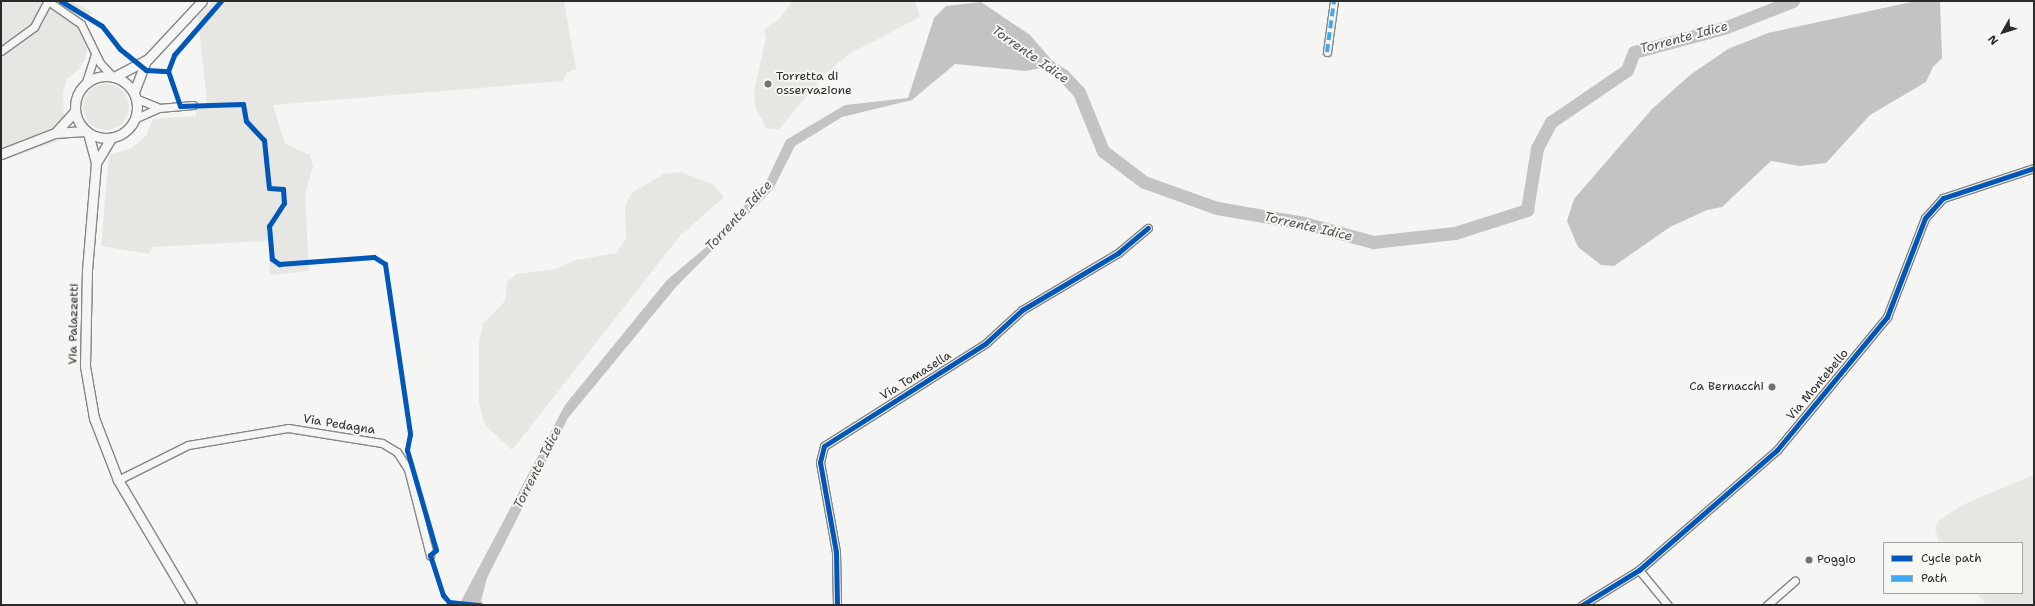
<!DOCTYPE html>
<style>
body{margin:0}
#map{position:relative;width:2035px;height:606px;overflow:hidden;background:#f5f5f3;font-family:"Shantell Sans",sans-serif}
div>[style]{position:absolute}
.green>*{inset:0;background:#e6e6e2}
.round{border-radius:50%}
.water>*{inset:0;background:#c3c3c1}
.river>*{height:13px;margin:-6.5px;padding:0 6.5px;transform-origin:6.5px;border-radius:6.5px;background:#c3c3c1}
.roads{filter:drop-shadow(1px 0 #868685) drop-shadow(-1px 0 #868685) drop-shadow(0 1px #868685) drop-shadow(0 -1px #868685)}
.minor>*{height:7px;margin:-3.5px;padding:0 3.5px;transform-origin:3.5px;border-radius:3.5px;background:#f5f5f3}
.major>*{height:9px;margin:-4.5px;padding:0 4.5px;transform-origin:4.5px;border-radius:4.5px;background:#f5f5f3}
.major>.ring{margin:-4.5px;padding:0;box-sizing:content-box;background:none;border:9px solid #f5f5f3;border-radius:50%}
.quiet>*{height:4px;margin-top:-2px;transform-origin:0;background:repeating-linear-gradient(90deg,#3fa9f5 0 8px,transparent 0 12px)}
.cycleway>*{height:5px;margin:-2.5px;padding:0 2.5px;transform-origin:2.5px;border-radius:2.5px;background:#0057b8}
.dots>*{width:11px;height:11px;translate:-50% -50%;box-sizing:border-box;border:2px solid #f6f6f2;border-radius:50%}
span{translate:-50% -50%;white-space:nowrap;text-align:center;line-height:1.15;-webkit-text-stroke:4px #f6f6f2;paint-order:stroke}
.poi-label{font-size:12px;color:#2b2b2b}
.left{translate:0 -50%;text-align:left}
.right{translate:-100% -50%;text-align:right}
.street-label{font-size:12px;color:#2b2b2b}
.water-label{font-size:13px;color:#525251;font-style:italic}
.frame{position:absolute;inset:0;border:2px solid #2b2b2b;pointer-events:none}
.legend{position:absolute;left:1883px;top:542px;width:140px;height:52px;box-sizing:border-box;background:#f6f6f2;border:1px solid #a5a5a2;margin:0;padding:5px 7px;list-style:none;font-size:12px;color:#2b2b2b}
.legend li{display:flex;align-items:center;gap:8px;height:20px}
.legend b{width:20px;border:1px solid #a5a5a2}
.north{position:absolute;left:1983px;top:12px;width:40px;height:40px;-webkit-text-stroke:3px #f6f6f2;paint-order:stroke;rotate:231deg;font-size:11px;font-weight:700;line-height:16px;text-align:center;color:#2b2b2b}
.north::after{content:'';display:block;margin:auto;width:14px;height:18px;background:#2b2b2b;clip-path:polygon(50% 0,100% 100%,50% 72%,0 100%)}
</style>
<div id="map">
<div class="green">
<i style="clip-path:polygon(1px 1px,72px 1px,93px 13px,79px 19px,87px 44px,86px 57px,79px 69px,67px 79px,63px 93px,64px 121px,73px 136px,1px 161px)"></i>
<i style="clip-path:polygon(213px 1px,564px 1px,576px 69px,566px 73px,563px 81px,273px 105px,285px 144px,310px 155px,313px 166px,305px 195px,309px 271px,270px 275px,268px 241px,152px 247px,150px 254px,101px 246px,109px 155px,132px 148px,146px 136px,153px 119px,196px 116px,195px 105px,207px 104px,198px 16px)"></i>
<i style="clip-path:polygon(793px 1px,915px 1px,920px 17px,849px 54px,825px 74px,779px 129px,767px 129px,756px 109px,754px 91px,766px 39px,764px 29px,779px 19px)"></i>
<i class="round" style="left:83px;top:84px;width:46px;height:46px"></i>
<i style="clip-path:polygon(680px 172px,713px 184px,724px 197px,679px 237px,512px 450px,484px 424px,479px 401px,479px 341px,483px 324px,505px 301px,507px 282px,517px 274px,556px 269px,575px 260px,616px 253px,626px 239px,625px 205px,633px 192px,664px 174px)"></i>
<i style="clip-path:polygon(2034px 475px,2034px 605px,1987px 605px,1976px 593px,2022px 593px,2022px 543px,1939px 543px,1935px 528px,1940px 519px,1969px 502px)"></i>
</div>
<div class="water">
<i style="clip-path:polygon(1916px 1px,1940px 1px,1942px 58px,1933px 67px,1926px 82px,1870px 115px,1826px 163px,1800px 166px,1771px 161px,1722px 207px,1707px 210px,1670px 227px,1614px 266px,1601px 265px,1578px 247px,1567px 221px,1574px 199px,1652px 109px,1690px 75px,1728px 49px,1768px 33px)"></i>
<i style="clip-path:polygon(981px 2px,1030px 35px,1056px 65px,1026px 71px,955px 64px,912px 100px,842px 117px,795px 146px,773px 189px,676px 287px,568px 418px,487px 578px,481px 601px,484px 605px,459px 605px,565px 405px,667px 280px,711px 243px,767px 180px,786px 140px,845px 105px,908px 98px,934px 18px,946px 6px)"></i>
</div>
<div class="river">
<i style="left:1035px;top:57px;width:33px;rotate:33deg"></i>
<i style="left:1063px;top:75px;width:23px;rotate:47deg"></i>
<i style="left:1079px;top:92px;width:64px;rotate:67.9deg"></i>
<i style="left:1103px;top:151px;width:51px;rotate:37.1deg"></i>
<i style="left:1144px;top:182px;width:77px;rotate:19.6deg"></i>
<i style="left:1217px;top:208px;width:88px;rotate:9.8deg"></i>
<i style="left:1304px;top:223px;width:72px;rotate:15.4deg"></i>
<i style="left:1373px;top:242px;width:82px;rotate:-6.3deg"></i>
<i style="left:1455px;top:233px;width:76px;rotate:-17.7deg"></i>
<i style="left:1527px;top:210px;width:63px;rotate:-80.8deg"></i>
<i style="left:1537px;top:148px;width:30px;rotate:-62deg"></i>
<i style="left:1551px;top:122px;width:92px;rotate:-34.4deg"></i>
<i style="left:1627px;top:70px;width:19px;rotate:-69deg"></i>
<i style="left:1634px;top:52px;width:93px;rotate:-14.9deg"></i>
<i style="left:1724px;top:28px;width:74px;rotate:-21.4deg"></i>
</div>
<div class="roads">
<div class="minor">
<i style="left:1px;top:51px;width:41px;rotate:-36deg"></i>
<i style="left:34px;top:27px;width:30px;rotate:-62deg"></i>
<i style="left:48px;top:1px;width:40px;rotate:34.9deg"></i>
<i style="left:81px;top:24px;width:43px;rotate:64deg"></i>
<i style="left:100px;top:63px;width:18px;rotate:47deg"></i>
<i style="left:1327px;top:52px;width:51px;rotate:-82.2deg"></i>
<i style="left:86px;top:82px;width:29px;rotate:-72deg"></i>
<i style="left:135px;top:98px;width:24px;rotate:22deg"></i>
<i style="left:134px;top:119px;width:27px;rotate:-24deg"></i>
<i style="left:159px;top:108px;width:34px;rotate:-5deg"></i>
<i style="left:118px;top:480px;width:78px;rotate:-26.6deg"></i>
<i style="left:188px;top:445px;width:101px;rotate:-9.6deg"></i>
<i style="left:288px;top:428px;width:95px;rotate:9.1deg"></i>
<i style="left:382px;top:443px;width:17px;rotate:31deg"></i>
<i style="left:397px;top:452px;width:20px;rotate:57deg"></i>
<i style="left:408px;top:469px;width:89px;rotate:75.7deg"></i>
<i style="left:1639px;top:570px;width:45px;rotate:50.4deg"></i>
<i style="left:837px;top:605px;width:53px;rotate:-91.1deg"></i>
<i style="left:836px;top:552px;width:91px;rotate:-100.1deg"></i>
<i style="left:820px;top:462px;width:16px;rotate:-76deg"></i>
<i style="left:824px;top:446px;width:192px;rotate:-32.4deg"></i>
<i style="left:986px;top:343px;width:49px;rotate:-42.5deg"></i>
<i style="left:1022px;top:310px;width:112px;rotate:-30.7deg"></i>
<i style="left:1118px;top:253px;width:39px;rotate:-40deg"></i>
<i style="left:1582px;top:605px;width:67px;rotate:-31.6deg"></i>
<i style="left:1639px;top:570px;width:183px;rotate:-41deg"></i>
<i style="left:1777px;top:450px;width:173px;rotate:-50.4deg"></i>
<i style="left:1887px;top:317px;width:106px;rotate:-69deg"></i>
<i style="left:1925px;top:218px;width:27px;rotate:-48deg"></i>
<i style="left:1943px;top:198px;width:96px;rotate:-18.2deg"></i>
<i style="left:1767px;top:605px;width:37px;rotate:-41deg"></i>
</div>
<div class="major">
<i class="ring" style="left:75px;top:76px;width:53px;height:53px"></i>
<i style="left:114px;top:77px;width:38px;rotate:-28deg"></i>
<i style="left:148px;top:59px;width:79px;rotate:-47deg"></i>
<i style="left:134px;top:92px;width:31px;rotate:-69deg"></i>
<i style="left:57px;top:131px;width:27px;rotate:-48deg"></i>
<i style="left:88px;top:133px;width:31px;rotate:75deg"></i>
<i style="left:96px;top:163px;width:107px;rotate:94.8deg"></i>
<i style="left:87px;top:270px;width:96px;rotate:91.2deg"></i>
<i style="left:85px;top:366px;width:53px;rotate:80.2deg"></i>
<i style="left:94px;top:418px;width:66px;rotate:68.8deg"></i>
<i style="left:118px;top:480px;width:145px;rotate:59.4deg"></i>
<i style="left:1px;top:154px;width:58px;rotate:-21.3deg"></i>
<i style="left:55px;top:133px;width:30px;rotate:-4deg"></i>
<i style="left:96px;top:163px;width:29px;rotate:-59deg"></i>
</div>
</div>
<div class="quiet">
<i style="left:1327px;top:52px;width:51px;rotate:-82.2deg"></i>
</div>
<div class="cycleway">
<i style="left:61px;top:1px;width:48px;rotate:31.4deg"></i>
<i style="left:102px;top:26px;width:29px;rotate:52deg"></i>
<i style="left:120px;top:49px;width:33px;rotate:39deg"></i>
<i style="left:146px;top:70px;width:22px;rotate:3deg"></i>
<i style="left:168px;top:71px;width:37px;rotate:71deg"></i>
<i style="left:180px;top:106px;width:63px;rotate:-1.8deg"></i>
<i style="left:243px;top:104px;width:17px;rotate:80deg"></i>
<i style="left:246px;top:121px;width:26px;rotate:47deg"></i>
<i style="left:264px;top:140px;width:48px;rotate:84.1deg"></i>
<i style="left:269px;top:188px;width:14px;rotate:4deg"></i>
<i style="left:283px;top:189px;width:14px;rotate:86deg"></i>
<i style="left:284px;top:203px;width:27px;rotate:123deg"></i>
<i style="left:269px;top:226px;width:33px;rotate:85deg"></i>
<i style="left:272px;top:259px;width:9px;rotate:36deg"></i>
<i style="left:279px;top:264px;width:95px;rotate:-4.2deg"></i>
<i style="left:374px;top:257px;width:13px;rotate:32deg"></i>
<i style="left:385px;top:264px;width:172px;rotate:81.6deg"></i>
<i style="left:410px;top:434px;width:16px;rotate:101deg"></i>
<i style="left:407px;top:450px;width:104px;rotate:73.8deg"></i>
<i style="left:436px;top:550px;width:8px;rotate:140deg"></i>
<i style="left:430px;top:555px;width:42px;rotate:72deg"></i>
<i style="left:443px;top:595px;width:9px;rotate:49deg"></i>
<i style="left:449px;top:602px;width:31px;rotate:6deg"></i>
<i style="left:168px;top:71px;width:17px;rotate:-69deg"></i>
<i style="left:174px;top:55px;width:72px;rotate:-49deg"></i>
<i style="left:837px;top:605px;width:53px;rotate:-91.1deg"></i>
<i style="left:836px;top:552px;width:91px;rotate:-100.1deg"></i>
<i style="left:820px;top:462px;width:16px;rotate:-76deg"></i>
<i style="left:824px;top:446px;width:192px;rotate:-32.4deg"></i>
<i style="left:986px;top:343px;width:49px;rotate:-42.5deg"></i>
<i style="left:1022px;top:310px;width:112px;rotate:-30.7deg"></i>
<i style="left:1118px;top:253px;width:39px;rotate:-40deg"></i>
<i style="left:1582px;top:605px;width:67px;rotate:-31.6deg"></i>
<i style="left:1639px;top:570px;width:183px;rotate:-41deg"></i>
<i style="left:1777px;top:450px;width:173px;rotate:-50.4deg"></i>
<i style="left:1887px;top:317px;width:106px;rotate:-69deg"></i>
<i style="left:1925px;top:218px;width:27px;rotate:-48deg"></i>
<i style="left:1943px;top:198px;width:96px;rotate:-18.2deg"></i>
</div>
<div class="dots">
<i style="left:768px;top:84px;background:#727271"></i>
<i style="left:1772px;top:387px;background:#727271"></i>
<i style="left:1809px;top:560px;background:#727271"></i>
</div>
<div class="poi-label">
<span class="left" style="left:776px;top:84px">Torretta di<br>osservazione</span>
<span class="right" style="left:1764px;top:387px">Ca Bernacchi</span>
<span class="left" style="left:1817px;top:560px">Poggio</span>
</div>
<div class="street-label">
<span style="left:74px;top:324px;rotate:-89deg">Via Palazzetti</span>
<span style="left:916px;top:376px;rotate:-32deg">Via Tomasella</span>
<span style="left:1818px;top:385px;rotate:-50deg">Via Montebello</span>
<span style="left:339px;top:425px;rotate:9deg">Via Pedagna</span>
</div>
<div class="water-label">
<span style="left:1684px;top:38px;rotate:-15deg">Torrente Idice</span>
<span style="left:1030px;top:55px;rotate:35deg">Torrente Idice</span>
<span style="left:739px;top:216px;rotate:-47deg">Torrente Idice</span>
<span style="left:1308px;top:227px;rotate:13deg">Torrente Idice</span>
<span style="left:538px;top:468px;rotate:-63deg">Torrente Idice</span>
</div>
<div class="frame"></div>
<ul class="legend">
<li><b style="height:5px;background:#0057b8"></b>Cycle path</li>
<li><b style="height:5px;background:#3fa9f5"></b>Path</li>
</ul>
<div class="north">N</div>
</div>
